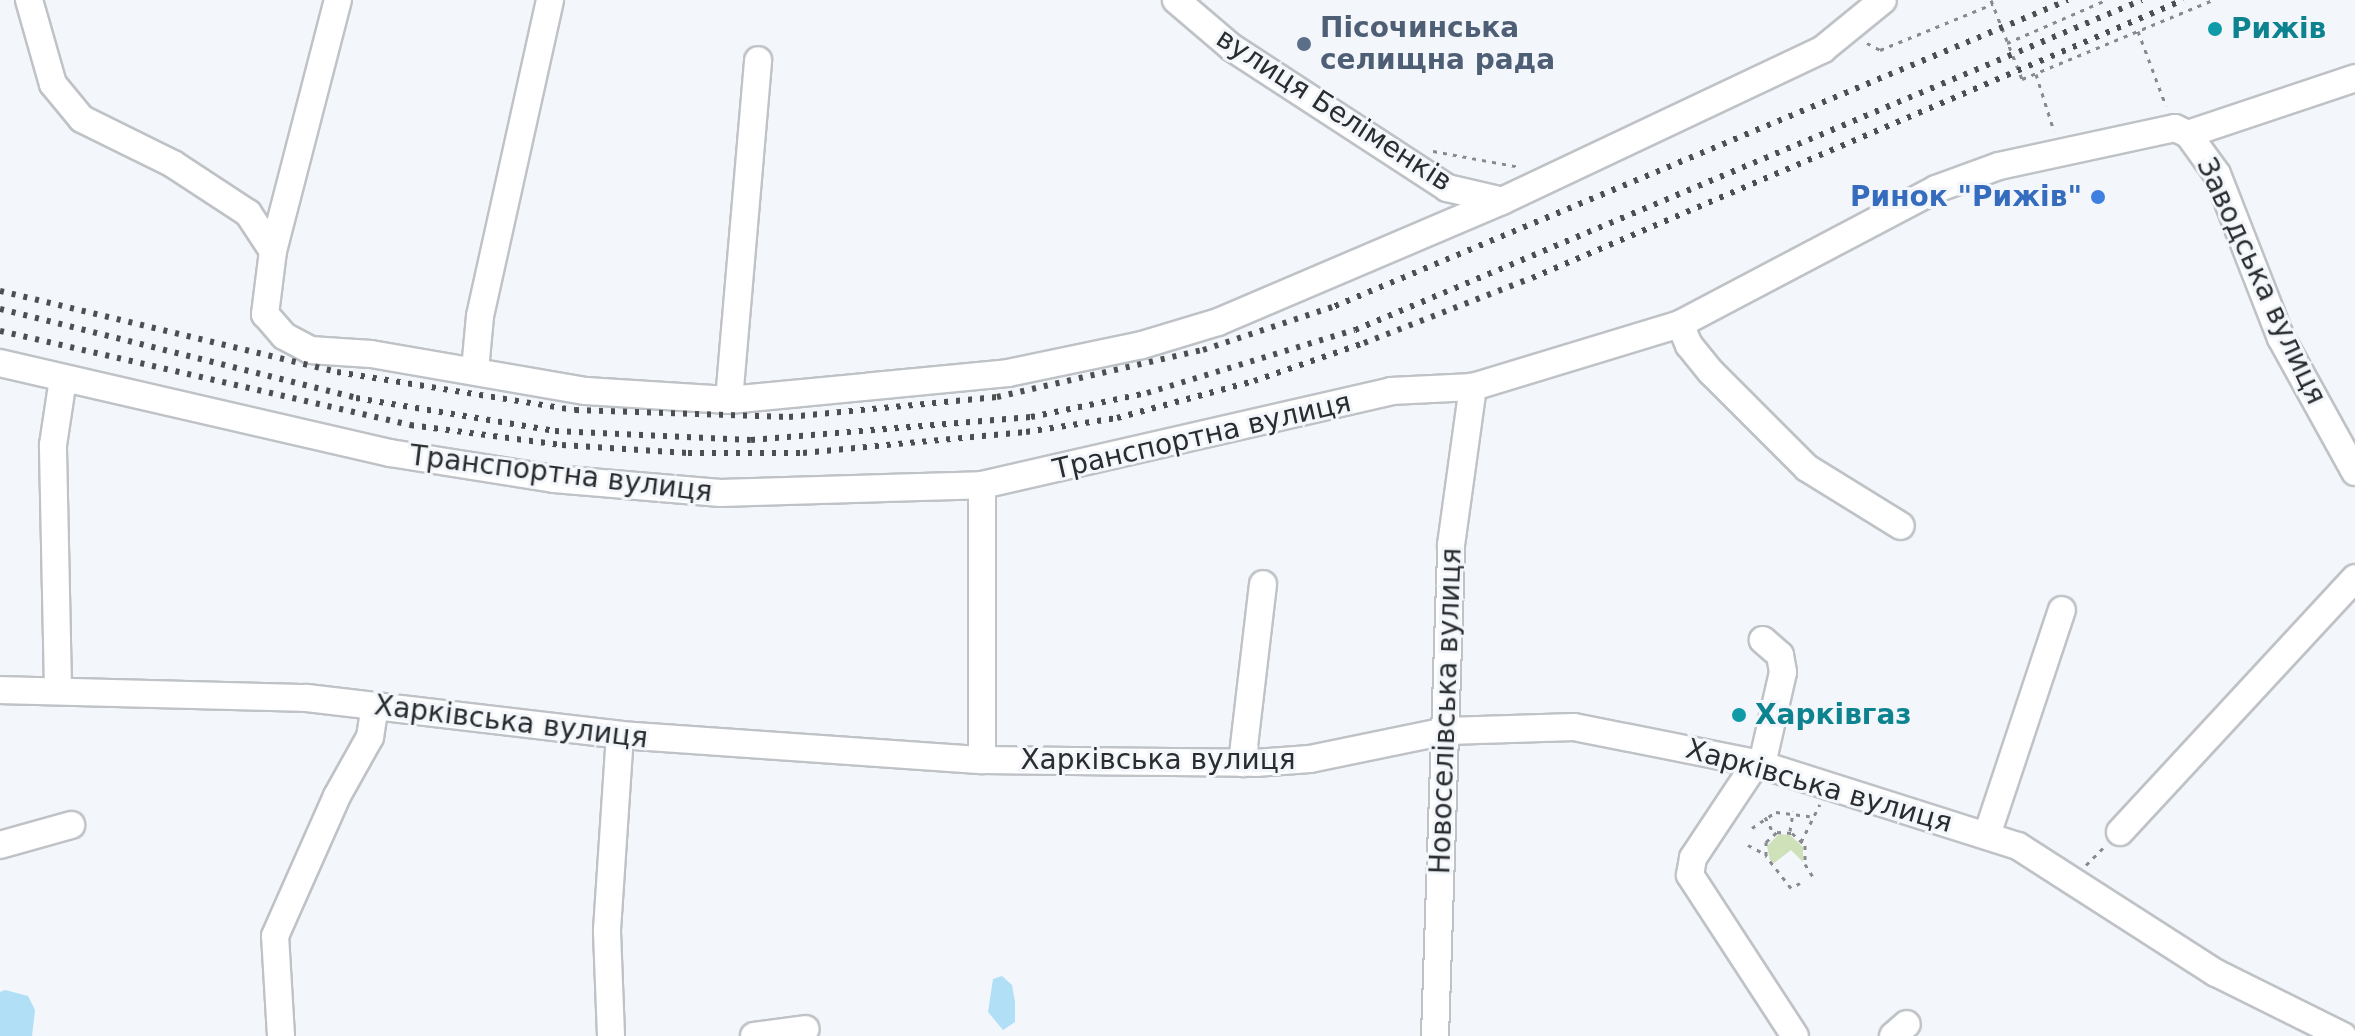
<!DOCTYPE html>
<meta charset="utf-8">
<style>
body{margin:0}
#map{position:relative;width:2355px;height:1036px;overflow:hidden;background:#f3f6fa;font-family:"DejaVu Sans",sans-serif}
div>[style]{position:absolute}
.green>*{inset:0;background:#cfe1b8}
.water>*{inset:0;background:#b1dff6}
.path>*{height:3px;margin-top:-1.5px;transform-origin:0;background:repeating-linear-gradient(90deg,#888a8d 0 4px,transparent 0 10px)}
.roads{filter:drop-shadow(2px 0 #bfc2c6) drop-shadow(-2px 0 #bfc2c6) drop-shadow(0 2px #bfc2c6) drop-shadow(0 -2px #bfc2c6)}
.minor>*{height:26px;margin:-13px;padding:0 13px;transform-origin:13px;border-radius:13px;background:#fff}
.rail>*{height:6px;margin-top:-3px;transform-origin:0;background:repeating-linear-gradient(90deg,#4c4e50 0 4px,transparent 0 12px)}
.dots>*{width:22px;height:22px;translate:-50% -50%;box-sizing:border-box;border:4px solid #f3f6fa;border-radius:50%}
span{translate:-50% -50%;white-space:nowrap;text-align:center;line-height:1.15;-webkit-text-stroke:6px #f3f6fa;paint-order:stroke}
.service-label{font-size:28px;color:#4e5e75;font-weight:700}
.left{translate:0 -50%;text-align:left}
.culture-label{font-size:28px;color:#0d838f;font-weight:700}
.street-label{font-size:28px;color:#2b2c2e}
.shop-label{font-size:28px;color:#366cbe;font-weight:700}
.right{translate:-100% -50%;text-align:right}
</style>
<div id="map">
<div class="green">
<i style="clip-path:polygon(1779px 834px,1790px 835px,1803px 847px,1803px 862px,1791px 850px,1774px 863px,1770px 860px,1767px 846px)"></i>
</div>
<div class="water">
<i style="clip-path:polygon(1002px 976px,1012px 985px,1015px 1002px,1015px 1022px,1003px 1030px,988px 1012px,993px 979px)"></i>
<i style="clip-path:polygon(5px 990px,28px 996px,35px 1010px,32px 1036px,0 1036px,0 992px)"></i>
</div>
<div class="path">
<i style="left:1991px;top:0;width:85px;rotate:68.6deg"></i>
<i style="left:2022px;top:79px;width:207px;rotate:-22.5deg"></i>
<i style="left:2138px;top:31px;width:80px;rotate:69.5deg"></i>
<i style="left:1867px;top:43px;width:15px;rotate:28deg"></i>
<i style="left:1880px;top:50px;width:122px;rotate:-22.2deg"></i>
<i style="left:2007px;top:43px;width:108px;rotate:-23.5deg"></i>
<i style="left:2036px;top:74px;width:60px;rotate:72.5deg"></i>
<i style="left:1433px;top:151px;width:88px;rotate:10.4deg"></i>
<i style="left:1765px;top:817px;width:19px;rotate:62deg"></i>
<i style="left:1752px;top:828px;width:29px;rotate:-34deg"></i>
<i style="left:1776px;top:812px;width:34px;rotate:7deg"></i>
<i style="left:1790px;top:831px;width:20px;rotate:-81deg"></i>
<i style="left:1801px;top:842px;width:42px;rotate:-63.4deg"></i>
<i style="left:1748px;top:845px;width:19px;rotate:28deg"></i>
<i style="left:2086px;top:865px;width:24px;rotate:-45deg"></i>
<i style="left:1800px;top:883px;width:10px;rotate:151deg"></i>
<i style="left:1791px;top:888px;width:41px;rotate:-128deg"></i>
<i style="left:1766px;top:856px;width:14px;rotate:-90deg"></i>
<i style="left:1766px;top:842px;width:15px;rotate:-42deg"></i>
<i style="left:1777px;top:832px;width:15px;rotate:4deg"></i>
<i style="left:1792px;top:833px;width:18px;rotate:43deg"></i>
<i style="left:1805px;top:845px;width:19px;rotate:90deg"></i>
<i style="left:1805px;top:864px;width:15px;rotate:58deg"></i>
</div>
<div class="roads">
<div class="minor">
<i style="left:29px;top:0;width:87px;rotate:74.1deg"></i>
<i style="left:53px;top:84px;width:45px;rotate:50.4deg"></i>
<i style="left:82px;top:119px;width:102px;rotate:26.3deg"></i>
<i style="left:173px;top:164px;width:90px;rotate:33.2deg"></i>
<i style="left:248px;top:213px;width:45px;rotate:56.7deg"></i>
<i style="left:273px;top:251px;width:64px;rotate:97.2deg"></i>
<i style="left:265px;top:314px;width:29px;rotate:49deg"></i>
<i style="left:284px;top:336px;width:30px;rotate:28deg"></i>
<i style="left:310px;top:350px;width:61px;rotate:3.8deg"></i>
<i style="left:371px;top:354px;width:218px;rotate:9.8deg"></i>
<i style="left:586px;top:391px;width:143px;rotate:3.6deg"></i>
<i style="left:729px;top:400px;width:280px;rotate:-5.5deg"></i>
<i style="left:1008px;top:373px;width:137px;rotate:-11.8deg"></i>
<i style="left:1142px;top:345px;width:79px;rotate:-16.8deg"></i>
<i style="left:1218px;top:322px;width:309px;rotate:-23.1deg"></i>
<i style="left:1502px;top:201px;width:355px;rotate:-25.3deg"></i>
<i style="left:1823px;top:49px;width:77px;rotate:-39.2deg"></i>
<i style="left:1176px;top:0;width:72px;rotate:40.5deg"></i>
<i style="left:1231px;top:47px;width:258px;rotate:33.1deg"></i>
<i style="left:1447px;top:188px;width:53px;rotate:13deg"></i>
<i style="left:2188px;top:134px;width:49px;rotate:54.1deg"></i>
<i style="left:2217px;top:174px;width:176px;rotate:68.7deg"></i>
<i style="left:2281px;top:338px;width:153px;rotate:61.1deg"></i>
<i style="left:273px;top:251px;width:259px;rotate:-75.5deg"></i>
<i style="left:1680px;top:324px;width:23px;rotate:67deg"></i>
<i style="left:1689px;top:345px;width:35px;rotate:51deg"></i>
<i style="left:1711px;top:372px;width:136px;rotate:45deg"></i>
<i style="left:1807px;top:468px;width:110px;rotate:31.7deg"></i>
<i style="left:0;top:363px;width:400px;rotate:13deg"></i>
<i style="left:390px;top:453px;width:166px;rotate:9deg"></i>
<i style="left:554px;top:479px;width:167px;rotate:4.8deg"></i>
<i style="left:720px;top:493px;width:262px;rotate:-1.7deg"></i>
<i style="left:982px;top:485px;width:420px;rotate:-12.9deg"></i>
<i style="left:1391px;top:391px;width:82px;rotate:-2.8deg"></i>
<i style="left:1473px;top:387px;width:216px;rotate:-16.9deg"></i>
<i style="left:1680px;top:324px;width:289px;rotate:-27.8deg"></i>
<i style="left:1936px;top:189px;width:67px;rotate:-20.1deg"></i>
<i style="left:1999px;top:166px;width:180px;rotate:-12.2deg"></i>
<i style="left:2175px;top:128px;width:14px;rotate:25deg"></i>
<i style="left:2188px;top:134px;width:176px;rotate:-18.5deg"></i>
<i style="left:475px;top:370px;width:54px;rotate:-84.7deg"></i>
<i style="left:480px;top:316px;width:324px;rotate:-77.5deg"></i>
<i style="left:729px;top:400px;width:341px;rotate:-85.1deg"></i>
<i style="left:58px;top:688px;width:243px;rotate:-91.2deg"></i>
<i style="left:53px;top:445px;width:67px;rotate:-81.4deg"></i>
<i style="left:0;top:690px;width:307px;rotate:1.5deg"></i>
<i style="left:307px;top:698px;width:315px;rotate:6.7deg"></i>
<i style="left:620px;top:735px;width:363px;rotate:4deg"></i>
<i style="left:982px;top:760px;width:273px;rotate:0.6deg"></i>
<i style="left:1255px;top:763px;width:55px;rotate:-4.2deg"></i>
<i style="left:1310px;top:759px;width:140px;rotate:-11.6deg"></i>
<i style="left:1447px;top:731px;width:127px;rotate:-1.8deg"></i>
<i style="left:1574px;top:727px;width:186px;rotate:11.2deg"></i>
<i style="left:1756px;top:763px;width:275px;rotate:17.6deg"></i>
<i style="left:2018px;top:846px;width:235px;rotate:32.7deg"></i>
<i style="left:2216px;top:973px;width:142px;rotate:26.4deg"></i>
<i style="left:982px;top:760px;width:275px;rotate:-90deg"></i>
<i style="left:1242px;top:763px;width:180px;rotate:-83.3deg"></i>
<i style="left:1756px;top:763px;width:114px;rotate:123.6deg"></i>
<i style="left:1693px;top:858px;width:17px;rotate:100deg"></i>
<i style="left:1690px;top:875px;width:192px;rotate:56.9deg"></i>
<i style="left:1762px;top:764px;width:94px;rotate:-77.1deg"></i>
<i style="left:1783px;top:672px;width:17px;rotate:-100deg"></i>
<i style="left:1780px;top:655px;width:23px;rotate:-139deg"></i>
<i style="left:2120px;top:832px;width:346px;rotate:-47.2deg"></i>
<i style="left:1987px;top:835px;width:237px;rotate:-71.6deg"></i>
<i style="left:0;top:845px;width:74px;rotate:-15.7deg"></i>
<i style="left:281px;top:1036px;width:100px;rotate:-93.4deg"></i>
<i style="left:275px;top:936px;width:153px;rotate:-66.1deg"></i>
<i style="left:337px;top:796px;width:68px;rotate:-60.8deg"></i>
<i style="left:370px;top:737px;width:31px;rotate:-81deg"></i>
<i style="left:611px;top:1036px;width:106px;rotate:-92.2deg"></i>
<i style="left:607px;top:930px;width:195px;rotate:-86.2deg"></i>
<i style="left:754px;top:1036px;width:52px;rotate:-7.7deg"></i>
<i style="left:1435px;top:1036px;width:491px;rotate:-88.1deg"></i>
<i style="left:1451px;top:545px;width:160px;rotate:-82.1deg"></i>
<i style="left:1893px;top:1036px;width:18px;rotate:-41deg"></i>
</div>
</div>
<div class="rail">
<i style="left:0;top:291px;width:347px;rotate:13.5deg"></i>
<i style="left:337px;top:372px;width:241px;rotate:9.1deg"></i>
<i style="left:575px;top:410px;width:214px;rotate:1.9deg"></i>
<i style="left:789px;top:417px;width:209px;rotate:-5.5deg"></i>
<i style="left:997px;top:397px;width:211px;rotate:-12.9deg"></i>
<i style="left:1203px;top:350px;width:139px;rotate:-18.4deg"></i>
<i style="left:1335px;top:306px;width:794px;rotate:-22.66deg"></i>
<i style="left:0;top:309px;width:367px;rotate:14deg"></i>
<i style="left:356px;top:398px;width:202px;rotate:9.4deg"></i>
<i style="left:555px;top:431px;width:196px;rotate:2.6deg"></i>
<i style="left:751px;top:440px;width:281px;rotate:-4.7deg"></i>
<i style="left:1031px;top:417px;width:118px;rotate:-11.7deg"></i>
<i style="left:1147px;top:393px;width:217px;rotate:-16.9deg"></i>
<i style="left:1355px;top:330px;width:853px;rotate:-22.75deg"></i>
<i style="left:0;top:331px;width:421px;rotate:12.9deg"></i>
<i style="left:410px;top:425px;width:153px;rotate:7.5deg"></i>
<i style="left:562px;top:445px;width:126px;rotate:3.6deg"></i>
<i style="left:688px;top:453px;width:115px"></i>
<i style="left:803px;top:453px;width:224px;rotate:-5.4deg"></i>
<i style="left:1026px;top:432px;width:92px;rotate:-8.7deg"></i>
<i style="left:1117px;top:418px;width:142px;rotate:-15.1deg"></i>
<i style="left:1254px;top:381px;width:116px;rotate:-19.1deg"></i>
<i style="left:1364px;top:343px;width:180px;rotate:-21.2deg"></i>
<i style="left:1532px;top:278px;width:708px;rotate:-23.12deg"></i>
</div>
<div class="dots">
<i style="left:2215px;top:29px;background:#0f9aa8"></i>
<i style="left:1304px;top:44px;background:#5c6f8a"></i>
<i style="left:2098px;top:197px;background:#3f7fe0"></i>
<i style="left:1739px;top:715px;background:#0f9aa8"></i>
</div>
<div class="service-label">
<span class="left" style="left:1320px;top:44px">Пісочинська<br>селищна рада</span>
</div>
<div class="culture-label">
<span class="left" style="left:2231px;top:29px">Рижів</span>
<span class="left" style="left:1755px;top:715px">Харківгаз</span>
</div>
<div class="street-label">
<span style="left:1334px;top:110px;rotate:33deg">вулиця Беліменків</span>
<span style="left:2261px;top:281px;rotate:65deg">Заводська вулиця</span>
<span style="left:1202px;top:436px;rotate:-13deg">Транспортна вулиця</span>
<span style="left:561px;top:474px;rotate:7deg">Транспортна вулиця</span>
<span style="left:1446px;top:711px;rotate:-88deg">Новоселівська вулиця</span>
<span style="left:511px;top:722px;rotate:7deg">Харківська вулиця</span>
<span style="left:1158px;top:760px">Харківська вулиця</span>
<span style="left:1819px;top:786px;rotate:16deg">Харківська вулиця</span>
</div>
<div class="shop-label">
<span class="right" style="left:2082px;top:197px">Ринок "Рижів"</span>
</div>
</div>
